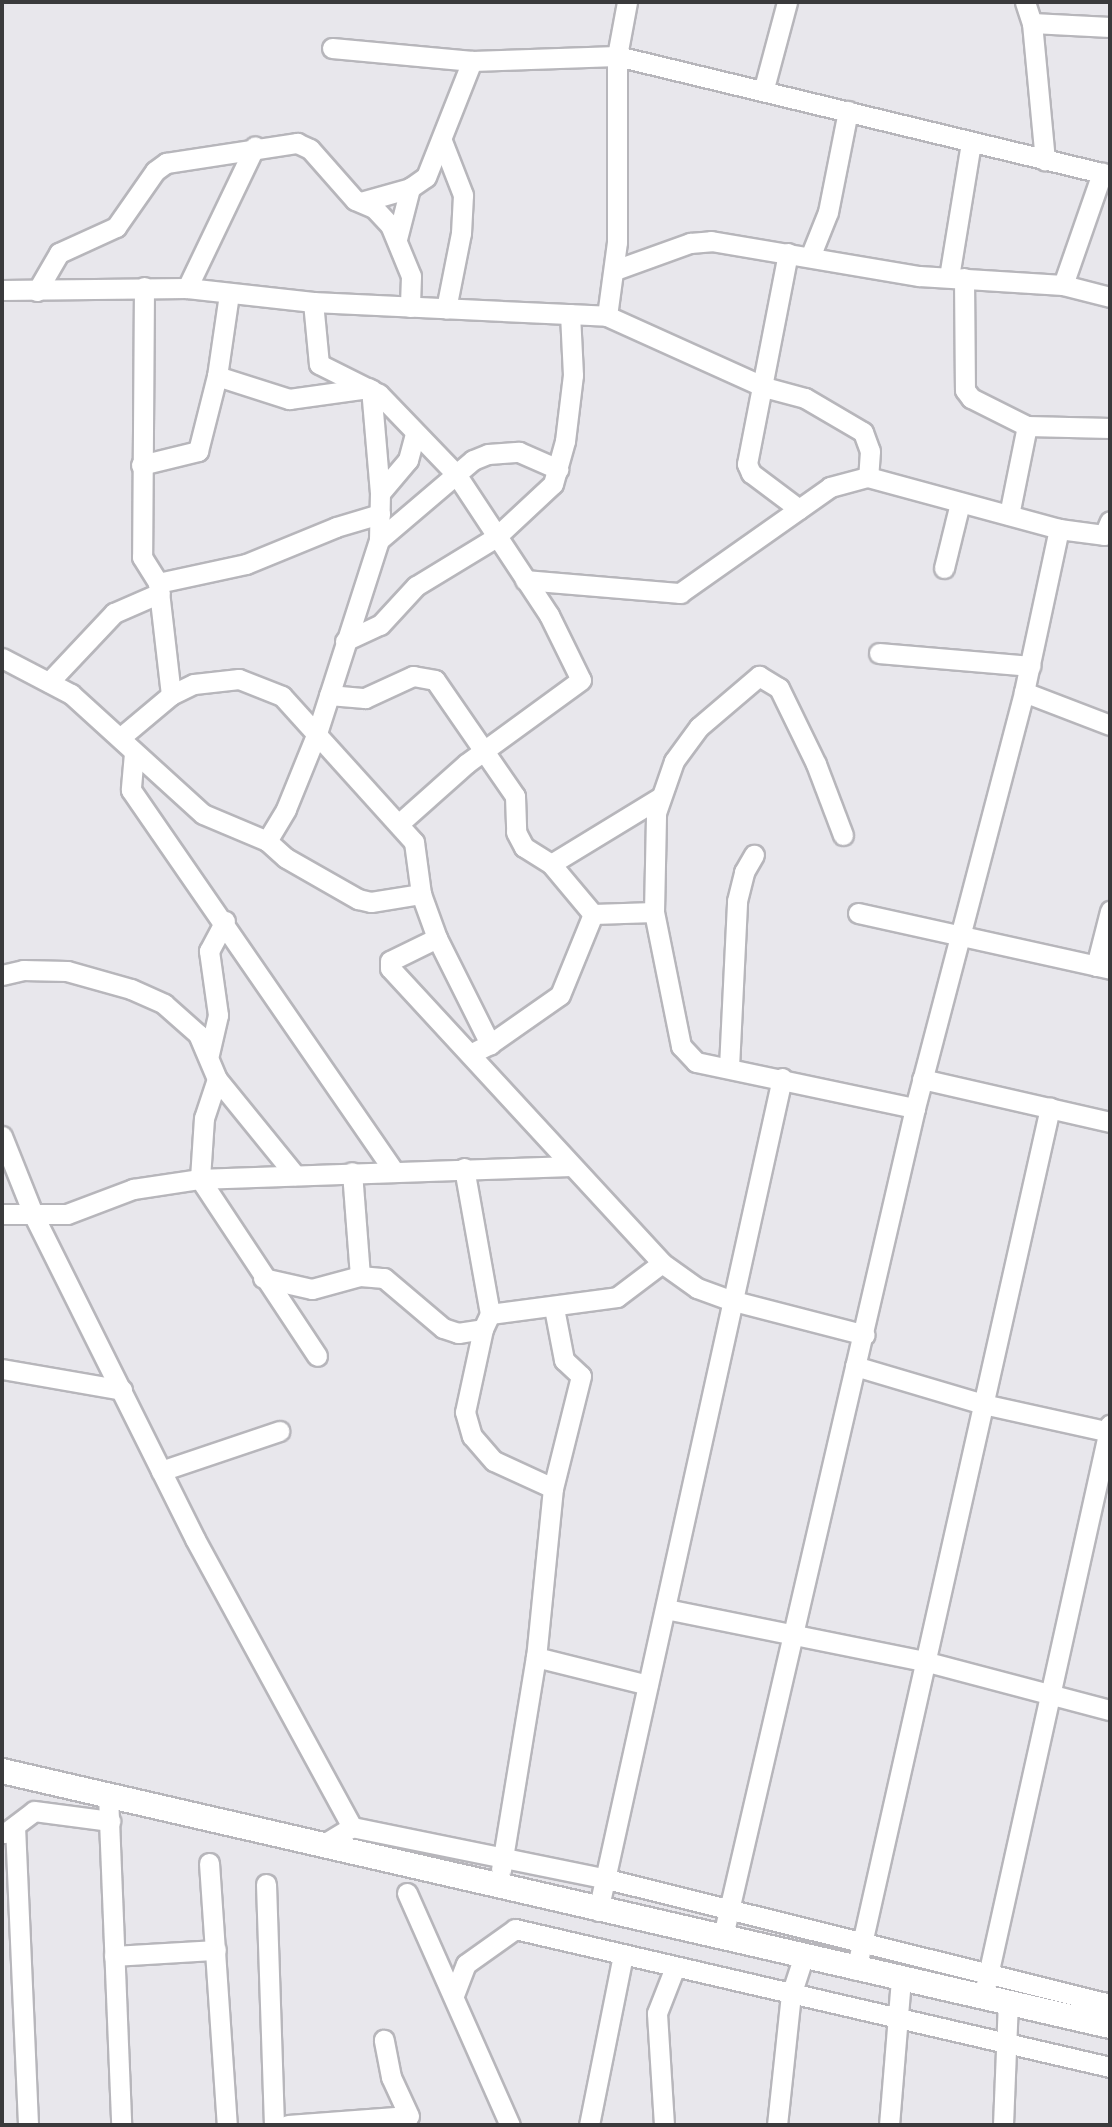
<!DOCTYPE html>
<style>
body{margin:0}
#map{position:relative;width:1112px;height:2127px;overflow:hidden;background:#e8e7ec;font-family:Commissioner,sans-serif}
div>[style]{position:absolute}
.roads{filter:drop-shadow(2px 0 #b7b6bb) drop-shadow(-2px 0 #b7b6bb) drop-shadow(0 2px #b7b6bb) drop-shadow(0 -2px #b7b6bb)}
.minor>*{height:19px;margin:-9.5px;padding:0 9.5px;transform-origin:9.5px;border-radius:9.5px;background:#fff}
.tertiary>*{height:24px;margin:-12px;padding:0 12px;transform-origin:12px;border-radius:12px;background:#fff}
span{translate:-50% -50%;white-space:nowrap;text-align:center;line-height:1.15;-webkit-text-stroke:6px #fff;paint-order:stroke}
.frame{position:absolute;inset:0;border:4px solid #3a3a3c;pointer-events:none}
</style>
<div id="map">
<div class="roads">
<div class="minor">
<i style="left:1025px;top:2px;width:22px;rotate:72deg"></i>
<i style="left:1032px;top:23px;width:138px;rotate:84.6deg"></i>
<i style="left:1032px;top:23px;width:78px;rotate:2.9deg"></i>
<i style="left:332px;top:48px;width:141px;rotate:5.3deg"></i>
<i style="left:472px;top:61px;width:145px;rotate:-2deg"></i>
<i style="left:617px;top:56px;width:507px;rotate:13.57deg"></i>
<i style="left:764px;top:88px;width:89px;rotate:-75deg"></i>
<i style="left:442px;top:141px;width:58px;rotate:68.7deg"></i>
<i style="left:463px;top:195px;width:38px;rotate:93deg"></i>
<i style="left:461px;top:233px;width:77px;rotate:101.2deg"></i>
<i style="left:361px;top:202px;width:51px;rotate:-15.9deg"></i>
<i style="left:410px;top:188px;width:19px;rotate:-35deg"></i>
<i style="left:426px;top:177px;width:125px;rotate:-68.4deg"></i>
<i style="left:397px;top:239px;width:53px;rotate:-75.7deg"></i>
<i style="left:788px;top:253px;width:215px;rotate:101deg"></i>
<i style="left:747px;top:464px;width:10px;rotate:66deg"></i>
<i style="left:751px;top:473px;width:60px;rotate:36.9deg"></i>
<i style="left:810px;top:257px;width:48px;rotate:-68.2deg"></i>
<i style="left:828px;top:212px;width:103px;rotate:-78.8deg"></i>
<i style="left:615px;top:270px;width:80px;rotate:-19.8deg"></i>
<i style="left:690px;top:243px;width:21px;rotate:-5deg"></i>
<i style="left:711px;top:241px;width:211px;rotate:9.6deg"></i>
<i style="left:919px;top:276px;width:144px;rotate:3.6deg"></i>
<i style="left:1063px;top:285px;width:49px;rotate:14.3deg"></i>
<i style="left:949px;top:277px;width:137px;rotate:-80.7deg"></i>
<i style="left:964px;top:278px;width:112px;rotate:89.5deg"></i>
<i style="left:965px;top:390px;width:10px;rotate:53deg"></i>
<i style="left:971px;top:398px;width:63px;rotate:26.6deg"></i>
<i style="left:1027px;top:426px;width:83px;rotate:1.4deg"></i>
<i style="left:1063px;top:285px;width:119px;rotate:-70.8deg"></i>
<i style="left:144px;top:287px;width:270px;rotate:90.4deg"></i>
<i style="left:142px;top:557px;width:31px;rotate:58deg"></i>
<i style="left:187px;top:288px;width:157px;rotate:-64.4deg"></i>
<i style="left:2px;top:290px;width:185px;rotate:-0.6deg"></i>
<i style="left:187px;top:288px;width:127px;rotate:6.3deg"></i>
<i style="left:313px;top:302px;width:294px;rotate:2.7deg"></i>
<i style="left:607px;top:316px;width:172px;rotate:24.3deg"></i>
<i style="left:764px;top:387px;width:42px;rotate:15deg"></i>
<i style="left:805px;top:398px;width:67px;rotate:30.4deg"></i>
<i style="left:863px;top:432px;width:20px;rotate:70deg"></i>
<i style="left:870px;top:451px;width:26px;rotate:94deg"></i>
<i style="left:37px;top:291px;width:44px;rotate:-59.9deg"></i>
<i style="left:59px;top:253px;width:63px;rotate:-24.5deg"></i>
<i style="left:116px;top:227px;width:68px;rotate:-55.1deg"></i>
<i style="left:155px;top:171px;width:14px;rotate:-36deg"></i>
<i style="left:166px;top:163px;width:133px;rotate:-8.7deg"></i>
<i style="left:297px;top:143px;width:14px;rotate:25deg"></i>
<i style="left:310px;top:149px;width:68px;rotate:48.6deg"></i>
<i style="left:355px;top:200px;width:21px;rotate:23deg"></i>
<i style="left:374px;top:208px;width:23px;rotate:47deg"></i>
<i style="left:390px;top:225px;width:55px;rotate:67.6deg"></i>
<i style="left:411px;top:276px;width:31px;rotate:92deg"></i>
<i style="left:229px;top:294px;width:83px;rotate:98.3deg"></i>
<i style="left:217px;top:376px;width:76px;rotate:17.7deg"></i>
<i style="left:289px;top:399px;width:80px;rotate:-7.9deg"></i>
<i style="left:313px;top:302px;width:62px;rotate:84.5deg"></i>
<i style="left:319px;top:364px;width:67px;rotate:26.6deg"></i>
<i style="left:379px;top:394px;width:111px;rotate:46.1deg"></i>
<i style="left:456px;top:474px;width:169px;rotate:56.6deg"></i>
<i style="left:549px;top:615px;width:72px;rotate:63.8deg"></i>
<i style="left:581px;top:680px;width:142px;rotate:143.9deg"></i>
<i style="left:466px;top:764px;width:87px;rotate:138.3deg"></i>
<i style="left:607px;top:316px;width:75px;rotate:-82.3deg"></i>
<i style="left:617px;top:242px;width:186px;rotate:-90deg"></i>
<i style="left:617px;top:56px;width:55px;rotate:-79.5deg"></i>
<i style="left:141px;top:465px;width:59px;rotate:-13.8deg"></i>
<i style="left:198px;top:451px;width:77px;rotate:-75.8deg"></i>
<i style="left:380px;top:493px;width:43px;rotate:-49.7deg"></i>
<i style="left:408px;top:460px;width:27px;rotate:-75deg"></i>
<i style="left:1009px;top:515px;width:91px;rotate:-78.6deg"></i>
<i style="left:379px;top:540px;width:123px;rotate:-40.4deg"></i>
<i style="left:473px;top:460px;width:16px;rotate:-22deg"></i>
<i style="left:488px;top:454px;width:31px;rotate:-4deg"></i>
<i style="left:519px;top:452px;width:43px;rotate:23.6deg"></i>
<i style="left:944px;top:568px;width:67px;rotate:-76.2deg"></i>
<i style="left:525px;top:580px;width:156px;rotate:4.8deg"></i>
<i style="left:680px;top:593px;width:184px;rotate:-35.2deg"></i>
<i style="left:830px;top:487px;width:39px;rotate:-15deg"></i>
<i style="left:868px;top:477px;width:198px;rotate:15.2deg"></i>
<i style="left:1059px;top:529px;width:45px;rotate:7.6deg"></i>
<i style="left:1104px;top:535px;width:15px;rotate:-67deg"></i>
<i style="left:345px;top:641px;width:38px;rotate:-25deg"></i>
<i style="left:380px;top:625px;width:53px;rotate:-47.3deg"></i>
<i style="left:416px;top:586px;width:92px;rotate:-31.3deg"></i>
<i style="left:495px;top:538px;width:79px;rotate:-43deg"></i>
<i style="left:553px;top:484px;width:45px;rotate:-74.4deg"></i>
<i style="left:565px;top:441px;width:66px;rotate:-83.1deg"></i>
<i style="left:573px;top:375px;width:61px;rotate:-92.8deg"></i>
<i style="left:879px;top:653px;width:152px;rotate:4.9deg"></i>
<i style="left:2px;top:658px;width:78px;rotate:27.6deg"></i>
<i style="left:71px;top:694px;width:178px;rotate:42.3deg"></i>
<i style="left:203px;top:814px;width:69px;rotate:22.9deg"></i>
<i style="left:267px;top:841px;width:37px;rotate:-59deg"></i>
<i style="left:286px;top:809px;width:85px;rotate:-67.9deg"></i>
<i style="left:318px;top:730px;width:200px;rotate:-72.2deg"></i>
<i style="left:379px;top:540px;width:47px;rotate:-88.8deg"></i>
<i style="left:380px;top:493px;width:104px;rotate:-94.9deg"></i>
<i style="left:49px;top:682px;width:95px;rotate:-46.7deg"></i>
<i style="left:114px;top:613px;width:50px;rotate:-23.5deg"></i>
<i style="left:1024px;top:692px;width:92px;rotate:21deg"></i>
<i style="left:171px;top:695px;width:113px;rotate:-96.6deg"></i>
<i style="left:158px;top:583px;width:90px;rotate:-12.2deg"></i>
<i style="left:246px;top:564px;width:97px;rotate:-22.3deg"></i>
<i style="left:336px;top:527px;width:46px;rotate:-16.5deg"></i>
<i style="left:329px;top:695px;width:36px;rotate:5deg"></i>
<i style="left:365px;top:698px;width:53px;rotate:-24.6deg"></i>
<i style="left:413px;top:676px;width:22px;rotate:10deg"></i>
<i style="left:435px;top:680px;width:141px;rotate:55.4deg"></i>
<i style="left:515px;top:796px;width:36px;rotate:88deg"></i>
<i style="left:516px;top:832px;width:17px;rotate:62deg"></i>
<i style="left:524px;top:847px;width:32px;rotate:32deg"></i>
<i style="left:551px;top:864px;width:65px;rotate:50deg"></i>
<i style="left:121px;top:737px;width:65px;rotate:-40deg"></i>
<i style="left:171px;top:695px;width:25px;rotate:-26deg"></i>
<i style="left:194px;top:684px;width:45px;rotate:-6.3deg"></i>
<i style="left:239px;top:679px;width:46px;rotate:21.6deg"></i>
<i style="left:282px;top:696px;width:197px;rotate:47.9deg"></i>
<i style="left:414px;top:842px;width:52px;rotate:82.3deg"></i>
<i style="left:421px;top:894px;width:47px;rotate:70deg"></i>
<i style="left:437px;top:938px;width:119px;rotate:63.4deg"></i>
<i style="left:490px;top:1044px;width:20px;rotate:153deg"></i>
<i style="left:134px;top:753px;width:37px;rotate:95deg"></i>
<i style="left:131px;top:790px;width:462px;rotate:55.4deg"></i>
<i style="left:267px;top:841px;width:25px;rotate:42deg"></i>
<i style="left:286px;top:858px;width:83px;rotate:29.7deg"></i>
<i style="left:358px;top:899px;width:13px;rotate:13deg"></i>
<i style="left:371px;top:902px;width:51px;rotate:-9.1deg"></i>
<i style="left:551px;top:864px;width:127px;rotate:-31.4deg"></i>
<i style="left:654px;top:912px;width:99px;rotate:-88.8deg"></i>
<i style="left:656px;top:813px;width:55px;rotate:-70.9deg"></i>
<i style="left:674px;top:761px;width:42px;rotate:-53.7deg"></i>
<i style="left:699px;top:727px;width:79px;rotate:-40.4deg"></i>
<i style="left:759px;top:676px;width:23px;rotate:31deg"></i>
<i style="left:779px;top:688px;width:85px;rotate:64deg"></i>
<i style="left:816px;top:764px;width:76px;rotate:69.2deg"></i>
<i style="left:858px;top:913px;width:258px;rotate:12.5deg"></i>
<i style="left:593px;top:914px;width:61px;rotate:-1.9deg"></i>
<i style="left:654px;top:912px;width:137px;rotate:78.6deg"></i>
<i style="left:681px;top:1046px;width:22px;rotate:47deg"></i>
<i style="left:696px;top:1062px;width:224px;rotate:11.9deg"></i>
<i style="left:437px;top:938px;width:52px;rotate:153.9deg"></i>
<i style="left:390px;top:961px;width:7px;rotate:90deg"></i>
<i style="left:390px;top:968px;width:401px;rotate:47.3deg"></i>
<i style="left:662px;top:1263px;width:43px;rotate:35.5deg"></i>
<i style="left:697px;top:1288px;width:35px;rotate:20deg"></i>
<i style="left:730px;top:1300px;width:139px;rotate:14.5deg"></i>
<i style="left:1096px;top:966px;width:57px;rotate:-75.7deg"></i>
<i style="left:2px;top:975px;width:22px;rotate:-13deg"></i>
<i style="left:23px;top:970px;width:44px;rotate:1.3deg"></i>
<i style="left:67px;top:971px;width:66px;rotate:15.7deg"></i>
<i style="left:131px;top:989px;width:36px;rotate:24deg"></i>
<i style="left:164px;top:1004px;width:45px;rotate:41.4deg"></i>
<i style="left:198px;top:1034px;width:49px;rotate:67.1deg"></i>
<i style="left:217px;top:1079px;width:124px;rotate:50.9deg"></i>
<i style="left:490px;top:1044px;width:85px;rotate:-35deg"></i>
<i style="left:560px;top:995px;width:87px;rotate:-67.8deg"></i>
<i style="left:209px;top:1054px;width:40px;rotate:-77deg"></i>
<i style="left:218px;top:1015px;width:65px;rotate:-98deg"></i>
<i style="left:209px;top:951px;width:34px;rotate:-62deg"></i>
<i style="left:729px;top:1067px;width:166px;rotate:-87.2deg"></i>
<i style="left:737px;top:901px;width:30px;rotate:-76deg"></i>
<i style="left:744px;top:872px;width:20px;rotate:-60deg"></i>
<i style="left:217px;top:1079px;width:41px;rotate:108.4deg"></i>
<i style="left:204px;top:1118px;width:61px;rotate:93.8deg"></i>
<i style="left:200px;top:1179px;width:212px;rotate:56.5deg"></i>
<i style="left:922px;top:1079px;width:193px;rotate:12.9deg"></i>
<i style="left:2px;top:1136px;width:86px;rotate:68.2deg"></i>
<i style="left:34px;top:1216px;width:361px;rotate:63.5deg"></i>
<i style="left:195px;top:1539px;width:328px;rotate:61.4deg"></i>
<i style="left:352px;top:1827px;width:37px;rotate:149deg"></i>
<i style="left:464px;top:1168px;width:148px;rotate:79.9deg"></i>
<i style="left:2px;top:1214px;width:65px"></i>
<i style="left:67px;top:1214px;width:71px;rotate:-20.7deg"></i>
<i style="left:133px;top:1189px;width:68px;rotate:-8.5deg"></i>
<i style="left:200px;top:1179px;width:369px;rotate:-2deg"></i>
<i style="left:360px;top:1276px;width:24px;rotate:5deg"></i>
<i style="left:384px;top:1278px;width:77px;rotate:40.3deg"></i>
<i style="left:443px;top:1328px;width:16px;rotate:18deg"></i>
<i style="left:458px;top:1333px;width:25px;rotate:-9deg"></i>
<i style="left:483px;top:1329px;width:17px;rotate:-65deg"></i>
<i style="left:490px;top:1314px;width:128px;rotate:-7.6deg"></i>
<i style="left:617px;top:1297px;width:56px;rotate:-37.1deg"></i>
<i style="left:263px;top:1278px;width:50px;rotate:12.7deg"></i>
<i style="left:312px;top:1289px;width:50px;rotate:-15.2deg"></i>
<i style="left:360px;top:1276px;width:104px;rotate:-94.4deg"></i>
<i style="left:554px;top:1308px;width:53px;rotate:79.1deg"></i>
<i style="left:564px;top:1360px;width:23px;rotate:43deg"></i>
<i style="left:581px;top:1376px;width:115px;rotate:104deg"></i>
<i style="left:553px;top:1488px;width:170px;rotate:95.7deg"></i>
<i style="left:536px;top:1657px;width:115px;rotate:14deg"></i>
<i style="left:483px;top:1329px;width:85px;rotate:102.2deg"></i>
<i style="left:465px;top:1412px;width:25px;rotate:74deg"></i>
<i style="left:472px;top:1436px;width:33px;rotate:49deg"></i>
<i style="left:494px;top:1461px;width:65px;rotate:24.6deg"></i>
<i style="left:855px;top:1366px;width:134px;rotate:16.5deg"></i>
<i style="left:983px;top:1404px;width:130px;rotate:12.4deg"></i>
<i style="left:2px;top:1369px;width:122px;rotate:9.9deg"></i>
<i style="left:161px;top:1471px;width:125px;rotate:-18.7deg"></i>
<i style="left:666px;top:1609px;width:263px;rotate:11.4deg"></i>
<i style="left:924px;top:1661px;width:192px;rotate:14.8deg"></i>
<i style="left:108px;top:1795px;width:330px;rotate:87.7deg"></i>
<i style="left:15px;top:1826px;width:299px;rotate:87.5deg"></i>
<i style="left:352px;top:1827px;width:260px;rotate:11.5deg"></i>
<i style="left:607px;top:1879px;width:518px;rotate:13.96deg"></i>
<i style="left:5px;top:1833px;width:36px;rotate:-37deg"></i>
<i style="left:34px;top:1811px;width:77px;rotate:7.5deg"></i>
<i style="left:209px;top:1863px;width:263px;rotate:86.1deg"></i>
<i style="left:501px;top:1870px;width:216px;rotate:-80.7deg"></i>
<i style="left:266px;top:1884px;width:241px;rotate:88.1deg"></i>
<i style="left:407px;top:1893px;width:254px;rotate:66.1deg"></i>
<i style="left:598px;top:1911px;width:853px;rotate:-77.54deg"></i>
<i style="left:723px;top:1936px;width:850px;rotate:-76.94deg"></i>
<i style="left:915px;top:1108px;width:430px;rotate:-75.3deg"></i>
<i style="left:1024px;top:692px;width:167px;rotate:-77.9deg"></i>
<i style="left:114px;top:1956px;width:102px;rotate:-3.4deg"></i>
<i style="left:856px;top:1970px;width:884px;rotate:-77.32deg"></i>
<i style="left:986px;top:1984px;width:573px;rotate:-77.49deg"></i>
<i style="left:454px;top:1995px;width:33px;rotate:-69deg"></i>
<i style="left:466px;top:1964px;width:60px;rotate:-35.5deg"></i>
<i style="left:515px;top:1929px;width:611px;rotate:13.06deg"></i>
<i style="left:288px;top:2125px;width:121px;rotate:-4.3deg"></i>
<i style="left:409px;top:2116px;width:43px;rotate:-114.8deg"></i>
<i style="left:391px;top:2077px;width:38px;rotate:-101deg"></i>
<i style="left:589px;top:2125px;width:173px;rotate:-78.7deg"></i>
<i style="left:664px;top:2125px;width:112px;rotate:-93.6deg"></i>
<i style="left:657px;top:2013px;width:49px;rotate:-68.6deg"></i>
<i style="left:777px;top:2125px;width:131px;rotate:-83.9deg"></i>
<i style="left:791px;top:1995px;width:40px;rotate:-72deg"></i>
<i style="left:889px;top:2125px;width:146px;rotate:-85.3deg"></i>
<i style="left:1003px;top:2125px;width:122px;rotate:-87.7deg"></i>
</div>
<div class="tertiary">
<i style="left:2px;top:1771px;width:1137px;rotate:12.96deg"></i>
</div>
</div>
<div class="frame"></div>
</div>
